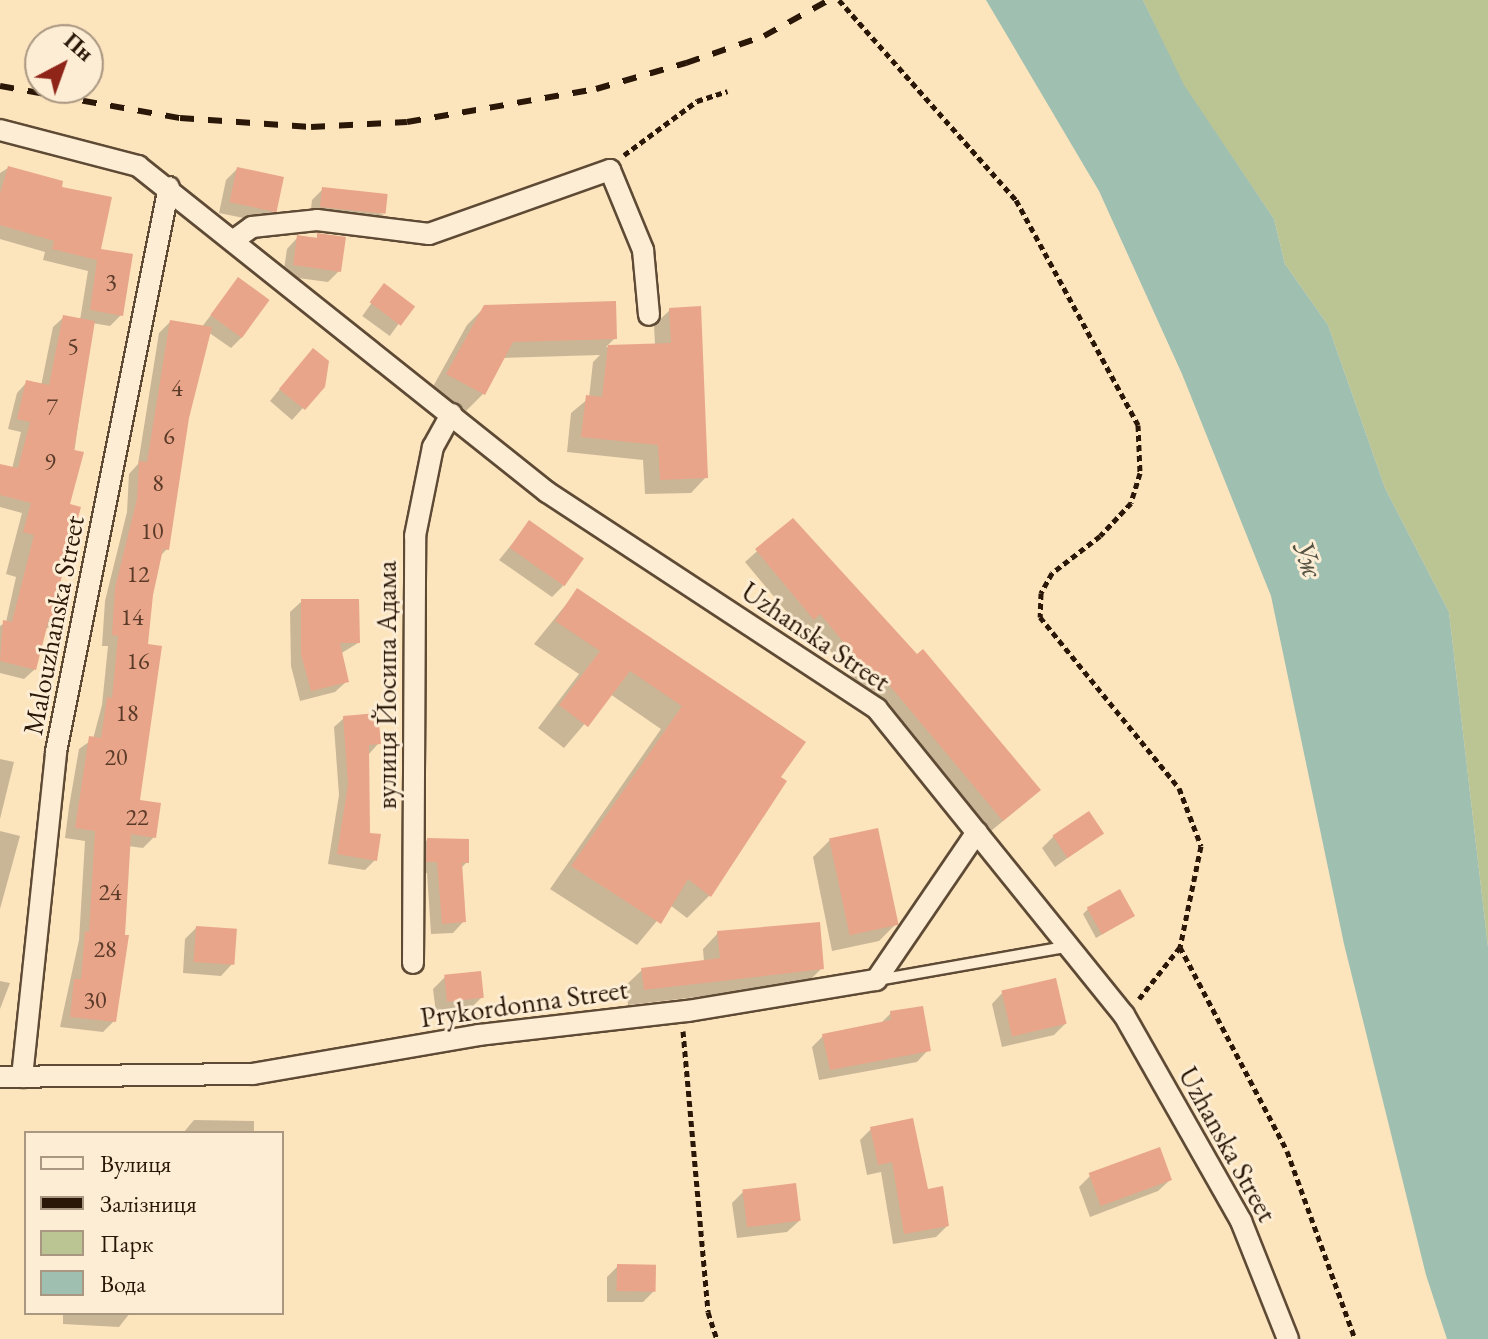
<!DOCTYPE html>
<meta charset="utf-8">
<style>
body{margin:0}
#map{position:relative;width:1488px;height:1339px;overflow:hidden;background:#fce4bd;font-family:"EB Garamond",serif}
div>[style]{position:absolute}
.green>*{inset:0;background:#bbc594}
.water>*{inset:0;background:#9fbfb1}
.shadow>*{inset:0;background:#0003;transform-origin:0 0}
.building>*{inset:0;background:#e8a589;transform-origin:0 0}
.path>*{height:5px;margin-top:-2.5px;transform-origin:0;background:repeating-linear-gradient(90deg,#2a1708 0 6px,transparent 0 10px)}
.roads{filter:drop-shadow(2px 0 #5e4a35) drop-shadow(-2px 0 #5e4a35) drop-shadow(0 2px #5e4a35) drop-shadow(0 -2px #5e4a35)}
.service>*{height:10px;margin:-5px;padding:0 5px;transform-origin:5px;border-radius:5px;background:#fdedd4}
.minor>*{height:20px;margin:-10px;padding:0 10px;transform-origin:10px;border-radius:10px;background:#fdedd4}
.rail>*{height:6px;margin-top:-3px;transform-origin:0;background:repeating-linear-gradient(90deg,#2a1708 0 14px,transparent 0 28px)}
span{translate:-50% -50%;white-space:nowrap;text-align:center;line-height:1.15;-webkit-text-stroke:6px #fdedd4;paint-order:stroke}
.number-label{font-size:24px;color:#5a3a28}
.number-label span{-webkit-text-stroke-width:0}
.street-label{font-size:28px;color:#2a1708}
.water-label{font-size:30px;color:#535243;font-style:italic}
.legend{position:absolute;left:24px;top:1131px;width:260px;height:184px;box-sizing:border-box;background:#fdedd4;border:2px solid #a99782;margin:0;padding:10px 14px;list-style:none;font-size:24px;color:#2a1708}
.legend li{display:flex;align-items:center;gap:16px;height:40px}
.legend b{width:40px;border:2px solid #a99782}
.north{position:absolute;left:24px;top:24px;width:80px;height:80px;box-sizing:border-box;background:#fdedd4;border:2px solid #a99782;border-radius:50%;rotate:41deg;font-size:22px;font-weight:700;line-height:32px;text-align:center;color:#2a1708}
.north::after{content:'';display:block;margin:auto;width:28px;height:36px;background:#8f2418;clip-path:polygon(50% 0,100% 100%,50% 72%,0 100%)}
</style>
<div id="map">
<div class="green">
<i style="clip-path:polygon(1143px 0,1488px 0,1488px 947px,1449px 612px,1385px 488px,1328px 325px,1285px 264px,1274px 219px,1183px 85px)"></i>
</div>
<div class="water">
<i style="clip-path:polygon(986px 0,1143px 0,1184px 85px,1274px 219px,1285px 264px,1328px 325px,1385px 488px,1449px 612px,1488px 947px,1488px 1339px,1447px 1339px,1426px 1275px,1344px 944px,1271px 596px,1182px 374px,1099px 191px)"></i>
</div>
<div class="shadow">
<i style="clip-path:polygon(8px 168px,59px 188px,99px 251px,121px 315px,110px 326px,92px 323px,54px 599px,59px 621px,44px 630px,35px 669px,24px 679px,0 673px,0 626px,6px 622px,16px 577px,6px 574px,22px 513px,0 507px,0 466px,12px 469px,21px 432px,8px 429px,17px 393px,27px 382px,41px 386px,53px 327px,64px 317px,80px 320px,88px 271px,43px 260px,45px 252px,0 239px,0 173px)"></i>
<i style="clip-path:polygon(237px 169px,274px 210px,263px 222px,219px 213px,226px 180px)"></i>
<i style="clip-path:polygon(323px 189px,384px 215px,372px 226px,310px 218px,312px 200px)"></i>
<i style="clip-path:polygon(298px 237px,344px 239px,339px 271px,328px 282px,283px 276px,287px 249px)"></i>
<i style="clip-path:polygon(238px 280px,242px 337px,231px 348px,208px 332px,187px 417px,167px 549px,160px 556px,151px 594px,137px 801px,154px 837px,143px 848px,128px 846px,114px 1021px,103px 1032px,60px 1027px,79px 940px,85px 841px,65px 838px,69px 807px,79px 749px,93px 739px,102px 705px,108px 646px,102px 646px,105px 601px,127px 512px,129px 474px,138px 464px,159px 333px,170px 322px,201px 328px)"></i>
<i style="left:384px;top:286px;width:34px;height:37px;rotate:36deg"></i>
<i style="clip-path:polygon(485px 307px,615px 338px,606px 347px,655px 345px,654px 325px,670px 310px,706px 477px,691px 493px,645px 494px,643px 460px,567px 452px,571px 413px,589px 398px,593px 362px,600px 355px,502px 358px,483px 394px,466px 411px,430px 392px,467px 325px)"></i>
<i style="clip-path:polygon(302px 362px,323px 386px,292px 420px,270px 401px)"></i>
<i style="clip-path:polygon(792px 520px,1027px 801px,991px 831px,873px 690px,867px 695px,808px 624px,801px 629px,745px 562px)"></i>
<i style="clip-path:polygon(529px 523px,563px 586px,552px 597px,499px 560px)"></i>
<i style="clip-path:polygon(577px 591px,779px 778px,710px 895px,687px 918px,670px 905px,637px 945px,550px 889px,661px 729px,610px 694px,564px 748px,538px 728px,579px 674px,534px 644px)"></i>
<i style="clip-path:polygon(302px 601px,358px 643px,340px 654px,347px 681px,335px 692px,300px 701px,291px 666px,290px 612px)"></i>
<i style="clip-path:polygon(344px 718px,378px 744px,368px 755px,368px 834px,375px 860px,365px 870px,328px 864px,339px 795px,334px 727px)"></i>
<i style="clip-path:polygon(0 759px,14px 762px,0 819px)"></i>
<i style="clip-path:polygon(0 831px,20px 836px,0 909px)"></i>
<i style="clip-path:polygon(1102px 833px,1055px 867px,1042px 848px,1054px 836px)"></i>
<i style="clip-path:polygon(427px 840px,467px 862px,460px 869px,464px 921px,453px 933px,431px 934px,427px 873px,416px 873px,416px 852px)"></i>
<i style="clip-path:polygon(830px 840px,896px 924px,879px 941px,832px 951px,813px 857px)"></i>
<i style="clip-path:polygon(1088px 909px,1133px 916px,1096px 938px,1083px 914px)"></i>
<i style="clip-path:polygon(196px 928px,232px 964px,221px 976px,183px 973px,185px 939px)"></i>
<i style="clip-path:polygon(718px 933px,822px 968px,806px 984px,628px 1005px,626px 985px,642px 970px,704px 962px,703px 949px)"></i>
<i style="clip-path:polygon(445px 977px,482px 997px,471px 1008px,436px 1013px,433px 989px)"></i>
<i style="clip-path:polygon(0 981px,10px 983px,0 1009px)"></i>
<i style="clip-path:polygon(1003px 992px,1065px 1024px,1054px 1035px,1002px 1047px,992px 1004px)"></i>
<i style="clip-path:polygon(891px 1013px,928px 1050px,917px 1062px,819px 1080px,812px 1047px,823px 1036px,879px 1025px)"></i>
<i style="clip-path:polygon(194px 1120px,254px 1121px,254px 1133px,183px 1133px)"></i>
<i style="clip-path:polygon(871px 1129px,926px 1191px,947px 1226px,936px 1237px,893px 1244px,881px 1172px,867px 1175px,860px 1140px)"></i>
<i style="clip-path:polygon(1090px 1176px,1170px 1180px,1158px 1191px,1090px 1217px,1079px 1187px)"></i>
<i style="clip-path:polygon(743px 1192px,799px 1221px,787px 1232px,737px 1238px,732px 1203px)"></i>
<i style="clip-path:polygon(618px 1266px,654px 1291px,643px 1302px,607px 1302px,607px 1277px)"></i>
<i style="clip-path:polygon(63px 1313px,130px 1313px,119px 1327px,63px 1324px)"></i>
</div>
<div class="building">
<i style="clip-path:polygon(8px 166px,63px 181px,62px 187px,112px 197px,101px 249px,133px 254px,123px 316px,90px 310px,97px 260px,52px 249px,54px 241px,0 225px,0 194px)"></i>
<i style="left:237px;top:167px;width:48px;height:36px;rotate:12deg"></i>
<i style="left:322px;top:187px;width:66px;height:20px;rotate:6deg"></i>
<i style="clip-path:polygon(317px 233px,346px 237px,341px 272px,293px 265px,297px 235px,317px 238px)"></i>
<i style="left:238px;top:277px;width:39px;height:47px;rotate:36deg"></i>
<i style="left:384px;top:283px;width:39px;height:24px;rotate:37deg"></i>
<i style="clip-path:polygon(616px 301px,617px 339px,513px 342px,485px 395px,446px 374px,484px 305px)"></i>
<i style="clip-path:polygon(701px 306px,708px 478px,660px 480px,658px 445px,581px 437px,586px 395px,602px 397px,608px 345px,671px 343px,669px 308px)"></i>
<i style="clip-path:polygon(63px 315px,95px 321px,74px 450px,84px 452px,70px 504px,81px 507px,56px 598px,66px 600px,61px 622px,49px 619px,36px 670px,0 661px,3px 620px,12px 622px,34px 535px,23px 532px,31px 503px,0 495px,0 464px,18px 468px,30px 422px,17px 419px,26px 380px,49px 385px)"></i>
<i style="clip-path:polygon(170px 320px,212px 327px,189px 418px,169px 550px,163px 549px,153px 595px,148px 644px,162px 646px,140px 800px,161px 803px,156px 838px,131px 834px,125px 935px,129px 935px,116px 1022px,70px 1017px,74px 979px,81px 979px,85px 931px,89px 932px,95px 831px,75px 828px,89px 736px,101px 738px,107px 697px,112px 698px,118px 636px,112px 635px,115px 588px,137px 499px,139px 461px,147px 462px)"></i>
<i style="clip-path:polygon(313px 348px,329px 361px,325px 387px,305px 410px,279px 389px)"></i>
<i style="clip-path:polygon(793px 518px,917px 654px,923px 649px,1041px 790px,1003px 821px,885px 680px,879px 685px,820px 614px,814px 620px,755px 549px)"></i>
<i style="left:529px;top:520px;width:67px;height:34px;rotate:35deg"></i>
<i style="clip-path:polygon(577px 588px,806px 742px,781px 777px,787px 781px,711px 897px,688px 879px,661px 924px,571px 866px,682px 706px,630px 671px,588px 727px,559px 705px,600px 651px,555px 621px)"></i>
<i style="clip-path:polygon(301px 599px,359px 599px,360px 643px,340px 643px,349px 682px,311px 691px,301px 654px)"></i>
<i style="clip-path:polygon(378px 713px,381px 744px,369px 745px,370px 833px,381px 834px,377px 861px,337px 854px,348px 784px,343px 716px)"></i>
<i style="left:1089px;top:811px;width:27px;height:44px;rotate:56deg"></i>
<i style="left:878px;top:828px;width:99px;height:50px;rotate:78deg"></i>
<i style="clip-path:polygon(427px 838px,469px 839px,469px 863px,462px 863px,466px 922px,442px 924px,437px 862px,426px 862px)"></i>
<i style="left:1120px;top:889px;width:31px;height:38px;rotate:61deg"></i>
<i style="clip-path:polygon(820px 922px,824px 969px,644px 990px,641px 968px,720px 958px,717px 931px)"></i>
<i style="left:196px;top:926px;width:41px;height:36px;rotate:4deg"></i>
<i style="left:481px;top:971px;width:27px;height:37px;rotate:84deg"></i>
<i style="left:1056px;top:978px;width:47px;height:56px;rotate:77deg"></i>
<i style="clip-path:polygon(923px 1006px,931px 1051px,830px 1070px,822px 1034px,891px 1020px,890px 1011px)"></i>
<i style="clip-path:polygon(913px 1118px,928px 1189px,943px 1186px,949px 1226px,904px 1234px,892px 1162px,878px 1165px,870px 1127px)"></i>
<i style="left:1160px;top:1147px;width:35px;height:76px;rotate:70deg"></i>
<i style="left:796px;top:1183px;width:38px;height:54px;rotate:83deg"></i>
<i style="left:617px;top:1264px;width:39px;height:27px;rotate:1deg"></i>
</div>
<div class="path">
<i style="left:839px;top:0;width:267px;rotate:48.5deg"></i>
<i style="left:1016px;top:200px;width:256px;rotate:61.5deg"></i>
<i style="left:1138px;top:425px;width:48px;rotate:87.6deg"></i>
<i style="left:1140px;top:473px;width:31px;rotate:107deg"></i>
<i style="left:1131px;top:503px;width:45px;rotate:133.2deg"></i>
<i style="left:1100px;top:536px;width:61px;rotate:142.4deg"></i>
<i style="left:1052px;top:573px;width:23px;rotate:119deg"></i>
<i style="left:1041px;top:593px;width:24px;rotate:92deg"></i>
<i style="left:1040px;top:617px;width:220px;rotate:50.9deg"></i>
<i style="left:1179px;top:788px;width:62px;rotate:69.2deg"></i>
<i style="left:1201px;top:846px;width:103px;rotate:101.7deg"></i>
<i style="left:1180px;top:947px;width:66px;rotate:128.3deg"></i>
<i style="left:624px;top:155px;width:91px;rotate:-36.5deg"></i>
<i style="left:697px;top:101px;width:32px;rotate:-18deg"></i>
<i style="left:1180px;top:947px;width:230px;rotate:62.3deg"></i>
<i style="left:1287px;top:1151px;width:200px;rotate:70.1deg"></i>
<i style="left:683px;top:1031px;width:282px;rotate:84.9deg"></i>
<i style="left:708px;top:1312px;width:28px;rotate:72deg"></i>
</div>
<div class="roads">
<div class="service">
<i style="left:878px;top:980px;width:195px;rotate:-10deg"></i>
</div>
<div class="minor">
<i style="left:0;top:130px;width:143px;rotate:14.6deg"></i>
<i style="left:138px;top:166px;width:523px;rotate:38.56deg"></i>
<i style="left:547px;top:492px;width:395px;rotate:33.3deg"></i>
<i style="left:877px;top:709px;width:393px;rotate:51.1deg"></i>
<i style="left:1124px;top:1015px;width:237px;rotate:60.4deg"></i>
<i style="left:1241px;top:1221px;width:127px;rotate:68.3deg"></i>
<i style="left:234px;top:240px;width:22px;rotate:-36deg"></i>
<i style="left:252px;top:227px;width:65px;rotate:-6.1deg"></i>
<i style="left:317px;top:220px;width:113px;rotate:7.1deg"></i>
<i style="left:429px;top:234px;width:192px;rotate:-19.5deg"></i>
<i style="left:610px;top:170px;width:87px;rotate:67.6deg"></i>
<i style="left:643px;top:250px;width:65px;rotate:84.7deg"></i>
<i style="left:413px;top:963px;width:427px;rotate:-89.7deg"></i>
<i style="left:415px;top:536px;width:91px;rotate:-78.6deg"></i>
<i style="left:433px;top:447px;width:38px;rotate:-61deg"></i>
<i style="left:0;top:1077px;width:253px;rotate:-0.7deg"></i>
<i style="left:253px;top:1074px;width:229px;rotate:-9.8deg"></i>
<i style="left:479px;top:1035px;width:210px;rotate:-6.6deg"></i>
<i style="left:688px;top:1011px;width:191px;rotate:-9.4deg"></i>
<i style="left:876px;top:980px;width:179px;rotate:-55.7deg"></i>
<i style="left:22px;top:1077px;width:327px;rotate:-84deg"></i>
<i style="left:56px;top:752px;width:576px;rotate:-78.69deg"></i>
</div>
</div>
<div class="rail">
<i style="left:0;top:86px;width:183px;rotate:10.1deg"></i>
<i style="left:180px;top:118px;width:131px;rotate:3.9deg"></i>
<i style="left:311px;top:127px;width:96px;rotate:-3deg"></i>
<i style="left:407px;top:122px;width:192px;rotate:-9.9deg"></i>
<i style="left:596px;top:89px;width:94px;rotate:-16.1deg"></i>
<i style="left:686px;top:63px;width:83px;rotate:-19.1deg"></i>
<i style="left:764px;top:36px;width:74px;rotate:-29deg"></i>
</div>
<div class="number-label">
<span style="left:111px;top:282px">3</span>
<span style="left:73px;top:346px">5</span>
<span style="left:177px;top:388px">4</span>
<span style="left:52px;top:407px">7</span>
<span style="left:169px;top:436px">6</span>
<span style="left:50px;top:462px">9</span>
<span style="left:158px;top:483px">8</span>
<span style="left:152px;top:531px">10</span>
<span style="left:138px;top:574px">12</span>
<span style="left:132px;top:617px">14</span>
<span style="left:138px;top:661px">16</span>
<span style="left:127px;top:713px">18</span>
<span style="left:116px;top:757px">20</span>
<span style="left:137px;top:817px">22</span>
<span style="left:110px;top:892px">24</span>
<span style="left:105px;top:949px">28</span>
<span style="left:95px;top:1000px">30</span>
</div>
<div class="street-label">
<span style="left:53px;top:625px;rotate:-79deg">Malouzhanska Street</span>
<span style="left:816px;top:636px;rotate:34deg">Uzhanska Street</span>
<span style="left:386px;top:685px;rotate:-90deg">вулиця Йосипа Адама</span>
<span style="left:524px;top:1003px;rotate:-8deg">Prykordonna Street</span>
<span style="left:1228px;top:1144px;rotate:61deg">Uzhanska Street</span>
</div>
<div class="water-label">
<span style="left:1308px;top:559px;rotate:71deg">Уж</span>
</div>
<ul class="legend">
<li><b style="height:10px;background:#fdedd4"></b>Вулиця</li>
<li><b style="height:10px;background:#2a1708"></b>Залізниця</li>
<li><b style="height:22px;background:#bbc594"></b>Парк</li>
<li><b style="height:22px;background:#9fbfb1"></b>Вода</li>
</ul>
<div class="north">Пн</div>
</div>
